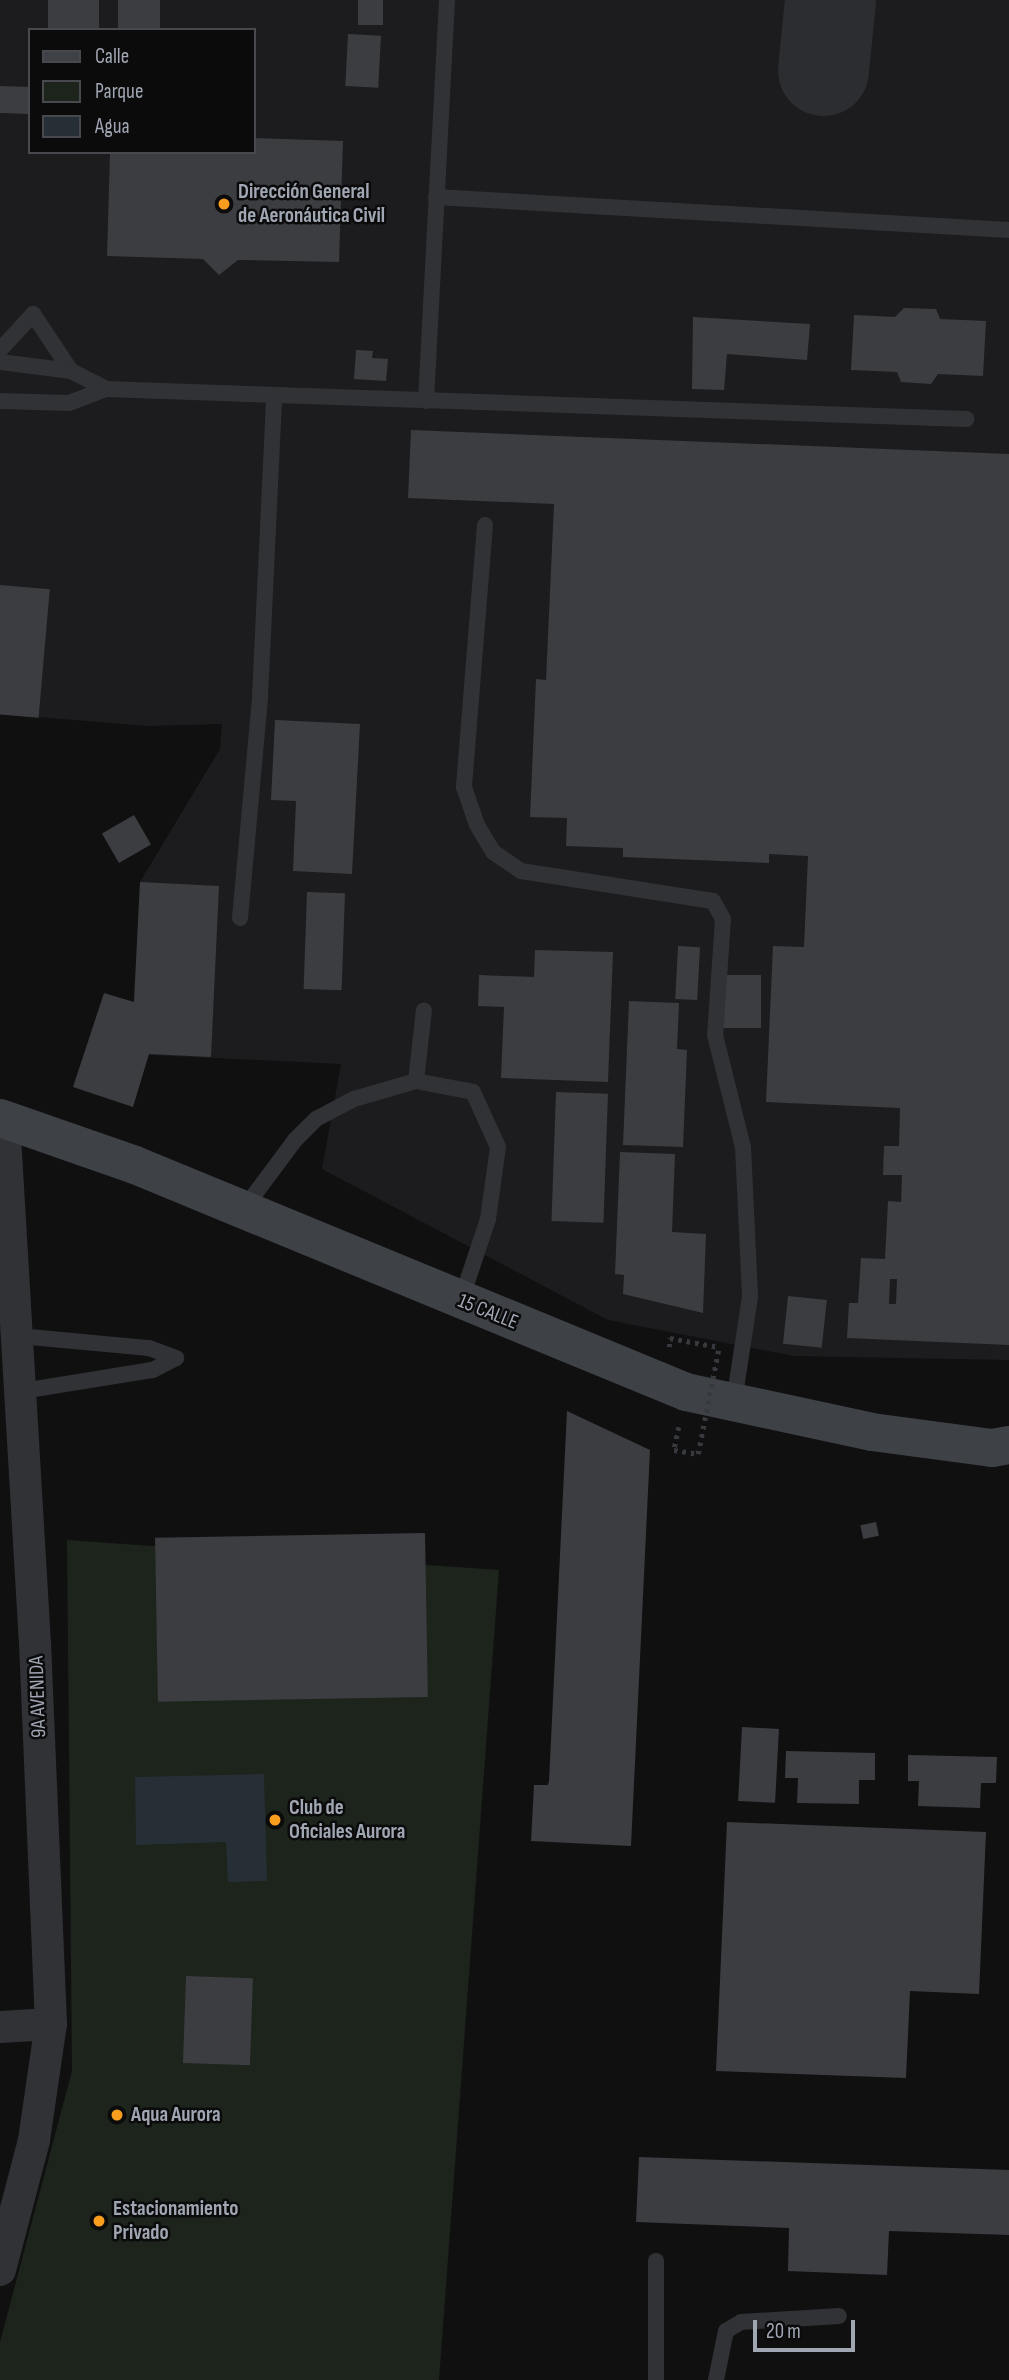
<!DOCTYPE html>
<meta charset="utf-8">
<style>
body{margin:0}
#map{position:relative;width:1009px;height:2380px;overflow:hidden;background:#101011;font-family:"Sofia Sans Condensed",sans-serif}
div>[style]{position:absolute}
.built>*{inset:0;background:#1c1c1e}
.green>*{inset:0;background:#1c241c}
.water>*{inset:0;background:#262f35}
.taxiway>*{height:91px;margin:-45.5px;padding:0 45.5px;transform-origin:45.5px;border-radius:45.5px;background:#2c2d30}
.building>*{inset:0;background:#3b3d41;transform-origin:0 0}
.path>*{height:4.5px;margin-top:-2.25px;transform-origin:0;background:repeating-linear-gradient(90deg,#36393d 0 3.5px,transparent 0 8.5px)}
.service>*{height:16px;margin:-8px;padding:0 8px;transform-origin:8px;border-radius:8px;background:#303236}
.minor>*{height:32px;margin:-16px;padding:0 16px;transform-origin:16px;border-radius:16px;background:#303236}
.secondary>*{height:38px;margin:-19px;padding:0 19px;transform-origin:19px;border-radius:19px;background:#3e4146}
.path-bridge>*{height:4.5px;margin-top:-2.25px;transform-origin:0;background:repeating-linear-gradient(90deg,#36393d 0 3.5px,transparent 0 8.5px)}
.dots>*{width:19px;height:19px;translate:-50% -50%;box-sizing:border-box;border:4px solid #0b0b0c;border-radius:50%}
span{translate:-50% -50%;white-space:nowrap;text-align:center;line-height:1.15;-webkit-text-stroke:5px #0b0b0c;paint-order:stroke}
.poi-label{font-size:21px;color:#a0a7b3;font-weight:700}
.left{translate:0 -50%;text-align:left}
.street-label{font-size:21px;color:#a0a7b3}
.legend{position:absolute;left:28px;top:28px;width:228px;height:126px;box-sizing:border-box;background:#0b0b0c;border:2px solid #47494f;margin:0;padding:9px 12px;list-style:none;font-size:21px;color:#a0a7b3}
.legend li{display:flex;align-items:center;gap:14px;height:35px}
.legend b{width:35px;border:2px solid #47494f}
.scale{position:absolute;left:753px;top:2320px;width:102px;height:32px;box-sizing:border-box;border:4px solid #a0a7b3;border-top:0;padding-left:9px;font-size:21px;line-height:24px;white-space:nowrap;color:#a0a7b3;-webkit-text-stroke:5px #0b0b0c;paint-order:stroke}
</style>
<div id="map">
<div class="built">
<i style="clip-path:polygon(evenodd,0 0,1009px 0,1009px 1360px,794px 1356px,608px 1320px,322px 1169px,341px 1064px,131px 1054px,140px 882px,220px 749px,222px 724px,148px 726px,0 714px,0 0,30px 30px,254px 30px,254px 152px,30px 152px,30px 30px)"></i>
</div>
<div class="green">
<i style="clip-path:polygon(67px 1540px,499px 1570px,439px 2380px,0 2380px,0 2342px,72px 2071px)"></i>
</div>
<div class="water">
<i style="clip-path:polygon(264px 1774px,267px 1881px,228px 1882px,226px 1842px,136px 1845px,135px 1777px)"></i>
</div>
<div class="taxiway">
<i style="left:823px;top:70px;width:70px;rotate:-84.3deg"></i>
</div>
<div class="building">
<i style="left:48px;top:0;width:51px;height:30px"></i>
<i style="left:118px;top:0;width:42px;height:30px"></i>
<i style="left:358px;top:0;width:25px;height:25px"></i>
<i style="left:348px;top:34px;width:33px;height:52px;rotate:3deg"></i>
<i style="left:0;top:86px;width:30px;height:27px;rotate:2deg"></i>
<i style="clip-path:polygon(254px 138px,343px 141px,339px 262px,238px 260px,219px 275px,203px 259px,107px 256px,110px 152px,254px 152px)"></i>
<i style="clip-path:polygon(904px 308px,936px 309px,940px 319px,986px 321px,983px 376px,938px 374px,931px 384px,901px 382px,897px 372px,851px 370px,854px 315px,895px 317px)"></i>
<i style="clip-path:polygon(693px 317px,810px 324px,807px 360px,727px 354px,724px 390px,692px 389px)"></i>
<i style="clip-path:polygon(356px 350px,373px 351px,372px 358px,388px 359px,386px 381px,354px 379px)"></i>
<i style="clip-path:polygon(evenodd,411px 430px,1009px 454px,1009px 1345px,847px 1338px,849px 1303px,858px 1303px,861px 1258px,885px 1259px,888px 1201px,901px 1202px,902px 1175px,883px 1175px,884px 1146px,899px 1146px,900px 1108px,766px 1102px,773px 946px,804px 947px,808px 856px,769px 854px,769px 863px,623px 857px,623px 848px,566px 846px,567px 818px,530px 817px,536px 679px,546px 680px,554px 504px,408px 498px,411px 430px,890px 1279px,897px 1279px,896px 1304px,889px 1304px,890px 1279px)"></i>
<i style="left:0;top:585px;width:50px;height:129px;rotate:5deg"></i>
<i style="clip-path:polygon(275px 720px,360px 724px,352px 874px,293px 871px,296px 801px,271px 800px)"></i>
<i style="left:134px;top:815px;width:34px;height:37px;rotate:60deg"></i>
<i style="clip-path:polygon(140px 882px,219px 886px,211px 1057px,149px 1054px,133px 1107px,73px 1087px,104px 993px,134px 1002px)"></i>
<i style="left:307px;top:892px;width:38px;height:97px;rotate:2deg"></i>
<i style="left:678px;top:946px;width:22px;height:53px;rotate:3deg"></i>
<i style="clip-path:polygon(535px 950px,613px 952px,608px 1082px,501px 1078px,504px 1007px,478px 1006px,479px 975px,534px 977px)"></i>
<i style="left:723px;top:975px;width:38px;height:53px"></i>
<i style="clip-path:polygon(629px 1001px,679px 1003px,677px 1049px,687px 1050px,683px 1147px,623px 1145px)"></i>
<i style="left:556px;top:1092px;width:52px;height:129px;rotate:2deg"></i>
<i style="clip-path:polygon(620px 1152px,675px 1154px,672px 1232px,706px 1234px,703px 1313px,623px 1294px,624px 1275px,615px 1274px)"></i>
<i style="left:788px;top:1296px;width:39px;height:48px;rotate:6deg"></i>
<i style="clip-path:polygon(567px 1411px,650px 1450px,631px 1846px,531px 1841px,534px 1785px,548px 1785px,549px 1781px)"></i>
<i style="left:876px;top:1522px;width:14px;height:16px;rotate:78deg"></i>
<i style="left:425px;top:1533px;width:164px;height:270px;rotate:89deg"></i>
<i style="left:742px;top:1727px;width:37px;height:74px;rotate:3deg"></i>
<i style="clip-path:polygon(786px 1751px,875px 1753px,875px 1780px,859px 1780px,859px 1804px,797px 1803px,798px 1778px,785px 1778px)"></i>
<i style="clip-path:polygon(908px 1755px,997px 1757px,996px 1783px,981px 1783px,980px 1808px,918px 1806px,919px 1781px,908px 1781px)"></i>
<i style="clip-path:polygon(727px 1822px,986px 1832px,979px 1994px,910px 1991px,906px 2078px,716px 2071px)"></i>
<i style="left:186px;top:1976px;width:67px;height:87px;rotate:2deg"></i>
<i style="clip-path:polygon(639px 2157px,1009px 2170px,1009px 2235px,889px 2231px,887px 2275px,788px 2271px,789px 2228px,636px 2222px)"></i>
</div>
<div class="path">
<i style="left:669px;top:1347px;width:9px;rotate:-84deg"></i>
<i style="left:670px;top:1338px;width:49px;rotate:10.6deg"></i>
<i style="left:679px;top:1427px;width:24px;rotate:102deg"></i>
<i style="left:674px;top:1450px;width:24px;rotate:9deg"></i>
</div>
<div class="service">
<i style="left:436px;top:197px;width:574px;rotate:3.3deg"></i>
<i style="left:0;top:350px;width:49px;rotate:-47.5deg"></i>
<i style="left:33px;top:314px;width:69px;rotate:56.3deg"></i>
<i style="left:0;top:362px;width:72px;rotate:7.2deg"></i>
<i style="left:71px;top:371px;width:39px;rotate:27deg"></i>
<i style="left:0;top:401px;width:69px;rotate:1.7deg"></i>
<i style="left:69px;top:403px;width:40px;rotate:-21deg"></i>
<i style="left:106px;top:389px;width:861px;rotate:2deg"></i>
<i style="left:426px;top:401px;width:402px;rotate:-87deg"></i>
<i style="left:485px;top:525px;width:263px;rotate:94.6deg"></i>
<i style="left:464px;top:787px;width:40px;rotate:71.1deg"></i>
<i style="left:477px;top:825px;width:31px;rotate:59deg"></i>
<i style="left:493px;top:852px;width:34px;rotate:34deg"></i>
<i style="left:521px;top:871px;width:194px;rotate:8.9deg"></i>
<i style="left:713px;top:901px;width:21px;rotate:61deg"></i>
<i style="left:723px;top:919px;width:116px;rotate:93.9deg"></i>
<i style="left:715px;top:1035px;width:115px;rotate:76deg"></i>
<i style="left:743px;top:1147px;width:150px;rotate:87.3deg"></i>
<i style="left:750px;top:1297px;width:106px;rotate:98.7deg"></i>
<i style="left:240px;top:918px;width:222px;rotate:-84.8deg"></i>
<i style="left:260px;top:697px;width:301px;rotate:-87.3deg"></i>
<i style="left:416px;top:1081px;width:71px;rotate:-83.6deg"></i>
<i style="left:243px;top:1210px;width:87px;rotate:-53.4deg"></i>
<i style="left:295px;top:1140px;width:30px;rotate:-45deg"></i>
<i style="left:316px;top:1119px;width:43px;rotate:-27.8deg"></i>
<i style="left:354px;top:1099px;width:65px;rotate:-16.2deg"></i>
<i style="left:416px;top:1081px;width:58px;rotate:10.9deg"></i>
<i style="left:473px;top:1092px;width:60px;rotate:65.6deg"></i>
<i style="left:498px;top:1147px;width:73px;rotate:97.9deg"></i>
<i style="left:488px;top:1219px;width:85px;rotate:108.4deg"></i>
<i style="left:19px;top:1336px;width:131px;rotate:5.3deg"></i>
<i style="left:149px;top:1348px;width:29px;rotate:20deg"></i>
<i style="left:176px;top:1358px;width:27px;rotate:153deg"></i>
<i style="left:152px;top:1370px;width:132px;rotate:170.8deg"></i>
<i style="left:656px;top:2380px;width:119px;rotate:-90deg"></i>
<i style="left:716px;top:2380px;width:50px;rotate:-78.5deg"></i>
<i style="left:726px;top:2331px;width:17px;rotate:-31deg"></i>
<i style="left:741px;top:2322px;width:98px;rotate:-3.5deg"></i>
</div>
<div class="minor">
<i style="left:0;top:2027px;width:51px;rotate:-3.4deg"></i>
<i style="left:0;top:2270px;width:134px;rotate:-75.3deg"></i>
<i style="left:34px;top:2140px;width:117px;rotate:-81.7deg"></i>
<i style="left:51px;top:2024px;width:380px;rotate:-92.4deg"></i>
<i style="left:35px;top:1644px;width:526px;rotate:-93.38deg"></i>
</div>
<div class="secondary">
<i style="left:0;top:1118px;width:143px;rotate:19.2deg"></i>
<i style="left:135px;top:1165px;width:596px;rotate:22.39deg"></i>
<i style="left:686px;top:1392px;width:190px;rotate:12.1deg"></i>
<i style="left:872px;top:1432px;width:121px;rotate:7.6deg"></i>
<i style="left:992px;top:1448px;width:17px;rotate:-10deg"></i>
</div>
<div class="path-bridge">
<i style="left:698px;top:1454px;width:109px;rotate:-78.9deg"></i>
</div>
<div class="dots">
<i style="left:224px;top:204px;background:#f99d1f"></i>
<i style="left:275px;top:1820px;background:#f99d1f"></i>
<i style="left:117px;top:2115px;background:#f99d1f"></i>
<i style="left:99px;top:2221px;background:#f99d1f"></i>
</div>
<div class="poi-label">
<span class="left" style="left:238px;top:204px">Dirección General<br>de Aeronáutica Civil</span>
<span class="left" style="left:289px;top:1820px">Club de<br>Oficiales Aurora</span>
<span class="left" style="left:131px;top:2115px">Aqua Aurora</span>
<span class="left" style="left:113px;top:2221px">Estacionamiento<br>Privado</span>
</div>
<div class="street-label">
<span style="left:488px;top:1312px;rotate:22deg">15 CALLE</span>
<span style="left:38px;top:1697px;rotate:-92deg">9A AVENIDA</span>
</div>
<ul class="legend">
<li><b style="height:9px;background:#3e4146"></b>Calle</li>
<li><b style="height:19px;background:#1c241c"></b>Parque</li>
<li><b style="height:19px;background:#262f35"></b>Agua</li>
</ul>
<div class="scale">20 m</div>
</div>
